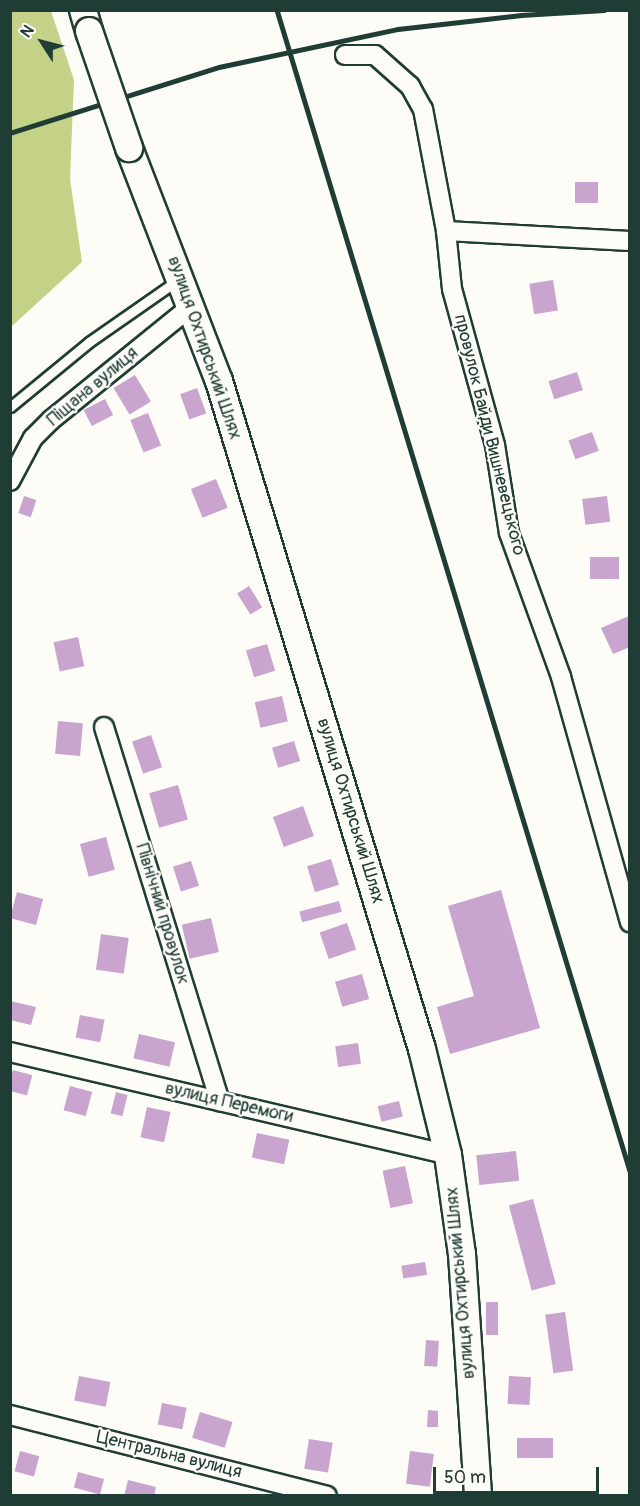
<!DOCTYPE html>
<meta charset="utf-8">
<style>
body{margin:0}
#map{position:relative;width:640px;height:1506px;overflow:hidden;background:#fdfcf7;font-family:Pangolin,sans-serif}
div>[style]{position:absolute}
.green>*{inset:0;background:#c3d287}
.building>*{inset:0;background:#c8a4ce;transform-origin:0 0}
.roads{filter:drop-shadow(2px 0 #1f3d34) drop-shadow(-2px 0 #1f3d34) drop-shadow(0 2px #1f3d34) drop-shadow(0 -2px #1f3d34)}
.lane>*{height:9px;margin:-4.5px;padding:0 4.5px;transform-origin:4.5px;border-radius:4.5px;background:#fdfcf7}
.street>*{height:18px;margin:-9px;padding:0 9px;transform-origin:9px;border-radius:9px;background:#fdfcf7}
.secondary>*{height:26px;margin:-13px;padding:0 13px;transform-origin:13px;border-radius:13px;background:#fdfcf7}
.rail>*{height:4.5px;margin:-2.25px;padding:0 2.25px;transform-origin:2.25px;border-radius:2.25px;background:#1f3d34}
.bridges{filter:drop-shadow(2px 0 #1f3d34) drop-shadow(-2px 0 #1f3d34) drop-shadow(0 2px #1f3d34) drop-shadow(0 -2px #1f3d34)}
.secondary-bridge>*{height:26px;margin:-13px;padding:0 13px;transform-origin:13px;border-radius:13px;background:#fdfcf7}
span{translate:-50% -50%;white-space:nowrap;text-align:center;line-height:1.15;-webkit-text-stroke:4.5px #fdfcf7;paint-order:stroke}
.street-label{font-size:18px;color:#1f3d34}
.frame{position:absolute;inset:0;border:12px solid #1f3d34;pointer-events:none}
.north{position:absolute;left:12px;top:12px;width:60px;height:60px;-webkit-text-stroke:4px #fdfcf7;paint-order:stroke;rotate:306deg;font-size:16px;font-weight:700;line-height:24px;text-align:center;color:#1f3d34}
.north::after{content:'';display:block;margin:auto;width:21px;height:27px;background:#1f3d34;clip-path:polygon(50% 0,100% 100%,50% 72%,0 100%)}
.scale{position:absolute;left:433px;top:1467px;width:166px;height:27px;box-sizing:border-box;border:3px solid #1f3d34;border-top:0;padding-left:8px;font-size:18px;line-height:21px;white-space:nowrap;color:#1f3d34;-webkit-text-stroke:4px #fdfcf7;paint-order:stroke}
</style>
<div id="map">
<div class="green">
<i style="clip-path:polygon(11px 10px,51px 11px,74px 80px,70px 179px,82px 262px,11px 327px)"></i>
</div>
<div class="building">
<i style="left:575px;top:182px;width:23px;height:21px"></i>
<i style="left:553px;top:280px;width:31px;height:24px;rotate:81deg"></i>
<i style="left:577px;top:372px;width:19px;height:30px;rotate:72deg"></i>
<i style="left:135px;top:375px;width:31px;height:25px;rotate:59deg"></i>
<i style="left:197px;top:388px;width:27px;height:18px;rotate:70deg"></i>
<i style="left:105px;top:399px;width:18px;height:24px;rotate:63deg"></i>
<i style="left:148px;top:413px;width:35px;height:19px;rotate:68deg"></i>
<i style="left:592px;top:432px;width:20px;height:25px;rotate:70deg"></i>
<i style="left:216px;top:479px;width:31px;height:27px;rotate:68deg"></i>
<i style="left:24px;top:496px;width:13px;height:18px;rotate:18deg"></i>
<i style="left:607px;top:496px;width:26px;height:25px;rotate:83deg"></i>
<i style="left:590px;top:557px;width:29px;height:22px"></i>
<i style="left:249px;top:586px;width:25px;height:14px;rotate:58deg"></i>
<i style="clip-path:polygon(629px 616px,630px 647px,613px 654px,601px 628px)"></i>
<i style="left:78px;top:637px;width:30px;height:25px;rotate:78deg"></i>
<i style="left:267px;top:644px;width:28px;height:22px;rotate:73deg"></i>
<i style="left:282px;top:696px;width:26px;height:28px;rotate:77deg"></i>
<i style="left:58px;top:721px;width:25px;height:33px;rotate:5deg"></i>
<i style="left:151px;top:735px;width:34px;height:20px;rotate:71deg"></i>
<i style="left:294px;top:741px;width:21px;height:23px;rotate:73deg"></i>
<i style="left:178px;top:785px;width:36px;height:30px;rotate:74deg"></i>
<i style="left:303px;top:806px;width:32px;height:32px;rotate:70deg"></i>
<i style="left:106px;top:837px;width:34px;height:27px;rotate:75deg"></i>
<i style="left:331px;top:859px;width:27px;height:25px;rotate:73deg"></i>
<i style="left:191px;top:861px;width:26px;height:19px;rotate:72deg"></i>
<i style="clip-path:polygon(501px 890px,540px 1028px,450px 1054px,437px 1007px,474px 996px,448px 906px)"></i>
<i style="left:17px;top:892px;width:27px;height:27px;rotate:15deg"></i>
<i style="left:339px;top:901px;width:11px;height:41px;rotate:75deg"></i>
<i style="left:211px;top:918px;width:35px;height:30px;rotate:77deg"></i>
<i style="left:347px;top:923px;width:28px;height:29px;rotate:71deg"></i>
<i style="left:101px;top:934px;width:28px;height:36px;rotate:8deg"></i>
<i style="left:362px;top:974px;width:26px;height:28px;rotate:74deg"></i>
<i style="clip-path:polygon(10px 1001px,36px 1007px,31px 1025px,10px 1020px)"></i>
<i style="left:80px;top:1015px;width:25px;height:23px;rotate:11deg"></i>
<i style="left:139px;top:1034px;width:37px;height:25px;rotate:13deg"></i>
<i style="left:358px;top:1043px;width:21px;height:23px;rotate:82deg"></i>
<i style="left:13px;top:1070px;width:20px;height:21px;rotate:15deg"></i>
<i style="left:70px;top:1086px;width:23px;height:25px;rotate:15deg"></i>
<i style="left:116px;top:1092px;width:12px;height:22px;rotate:14deg"></i>
<i style="left:399px;top:1101px;width:16px;height:22px;rotate:76deg"></i>
<i style="left:147px;top:1107px;width:24px;height:31px;rotate:12deg"></i>
<i style="left:257px;top:1133px;width:33px;height:25px;rotate:12deg"></i>
<i style="left:516px;top:1151px;width:30px;height:40px;rotate:84deg"></i>
<i style="left:405px;top:1166px;width:38px;height:23px;rotate:78deg"></i>
<i style="left:533px;top:1199px;width:88px;height:25px;rotate:75deg"></i>
<i style="left:425px;top:1262px;width:13px;height:24px;rotate:81deg"></i>
<i style="left:486px;top:1302px;width:12px;height:33px"></i>
<i style="left:565px;top:1312px;width:59px;height:20px;rotate:82deg"></i>
<i style="left:426px;top:1340px;width:13px;height:26px;rotate:4deg"></i>
<i style="left:79px;top:1376px;width:32px;height:25px;rotate:11deg"></i>
<i style="left:509px;top:1376px;width:22px;height:28px;rotate:3deg"></i>
<i style="left:162px;top:1403px;width:25px;height:22px;rotate:11deg"></i>
<i style="clip-path:polygon(428px 1410px,438px 1411px,438px 1427px,427px 1427px)"></i>
<i style="left:200px;top:1412px;width:34px;height:27px;rotate:17deg"></i>
<i style="left:517px;top:1438px;width:36px;height:20px"></i>
<i style="left:309px;top:1439px;width:24px;height:30px;rotate:9deg"></i>
<i style="left:20px;top:1451px;width:20px;height:21px;rotate:15deg"></i>
<i style="left:410px;top:1451px;width:24px;height:33px;rotate:7deg"></i>
<i style="left:78px;top:1472px;width:27px;height:16px;rotate:15deg"></i>
<i style="clip-path:polygon(128px 1480px,156px 1487px,154px 1496px,124px 1496px)"></i>
</div>
<div class="roads">
<div class="lane">
<i style="left:10px;top:407px;width:102px;rotate:-39.4deg"></i>
<i style="left:89px;top:342px;width:108px;rotate:-34.9deg"></i>
</div>
<div class="street">
<i style="left:345px;top:55px;width:30px"></i>
<i style="left:375px;top:55px;width:47px;rotate:41.5deg"></i>
<i style="left:410px;top:86px;width:26px;rotate:61deg"></i>
<i style="left:423px;top:109px;width:124px;rotate:79.3deg"></i>
<i style="left:446px;top:231px;width:58px;rotate:84.1deg"></i>
<i style="left:452px;top:289px;width:162px;rotate:74.6deg"></i>
<i style="left:495px;top:445px;width:89px;rotate:81deg"></i>
<i style="left:509px;top:533px;width:153px;rotate:70.1deg"></i>
<i style="left:561px;top:677px;width:255px;rotate:74.3deg"></i>
<i style="left:446px;top:231px;width:184px;rotate:3.1deg"></i>
<i style="left:10px;top:481px;width:49px;rotate:-61.9deg"></i>
<i style="left:33px;top:438px;width:25px;rotate:-45deg"></i>
<i style="left:51px;top:420px;width:181px;rotate:-39deg"></i>
<i style="left:104px;top:727px;width:392px;rotate:72.8deg"></i>
<i style="left:10px;top:1052px;width:450px;rotate:13.2deg"></i>
<i style="left:10px;top:1415px;width:327px;rotate:14.3deg"></i>
</div>
<div class="secondary">
<i style="left:83px;top:10px;width:22px;rotate:74deg"></i>
<i style="left:129px;top:148px;width:250px;rotate:68.9deg"></i>
<i style="left:219px;top:381px;width:698px;rotate:73.1deg"></i>
<i style="left:422px;top:1049px;width:109px;rotate:76.2deg"></i>
<i style="left:448px;top:1155px;width:100px;rotate:82deg"></i>
<i style="left:462px;top:1254px;width:243px;rotate:86.2deg"></i>
</div>
</div>
<div class="rail">
<i style="left:277px;top:10px;width:1213px;rotate:73.09deg"></i>
<i style="left:10px;top:133px;width:219px;rotate:-17.5deg"></i>
<i style="left:219px;top:67px;width:183px;rotate:-12deg"></i>
<i style="left:398px;top:29px;width:124px;rotate:-6.5deg"></i>
<i style="left:521px;top:15px;width:83px;rotate:-3.4deg"></i>
</div>
<div class="bridges">
<div class="secondary-bridge">
<i style="left:89px;top:31px;width:124px;rotate:71.1deg"></i>
</div>
</div>
<div class="street-label">
<span style="left:204px;top:348px;rotate:71deg">вулиця Охтирський Шлях</span>
<span style="left:93px;top:387px;rotate:-40deg">Піщана вулиця</span>
<span style="left:489px;top:435px;rotate:76deg">провулок Байди Вишневецького</span>
<span style="left:350px;top:811px;rotate:73deg">вулиця Охтирський Шлях</span>
<span style="left:162px;top:914px;rotate:73deg">Північний провулок</span>
<span style="left:229px;top:1103px;rotate:13deg">вулиця Перемоги</span>
<span style="left:461px;top:1283px;rotate:-95deg">вулиця Охтирський Шлях</span>
<span style="left:169px;top:1455px;rotate:14deg">Центральна вулиця</span>
</div>
<div class="frame"></div>
<div class="north">N</div>
<div class="scale">50 m</div>
</div>
